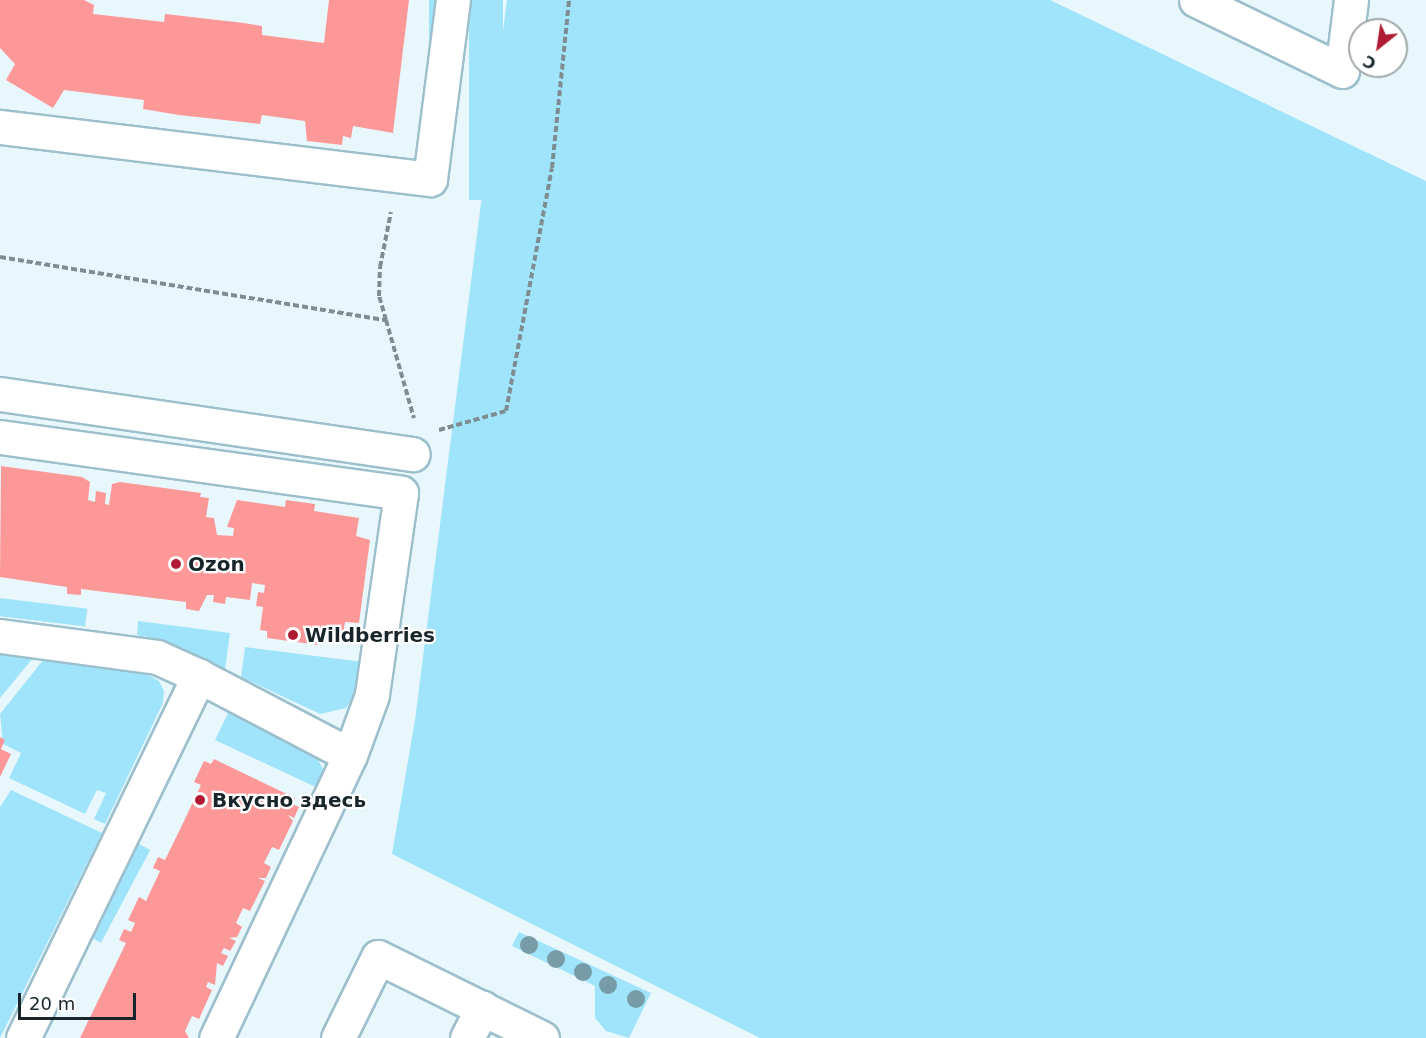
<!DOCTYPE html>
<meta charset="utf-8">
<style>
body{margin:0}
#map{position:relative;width:1426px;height:1038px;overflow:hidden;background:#e8f7fc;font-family:"DejaVu Sans",sans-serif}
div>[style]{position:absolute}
.green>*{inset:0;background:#a0e4fb;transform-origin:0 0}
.building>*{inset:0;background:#fd9898}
.path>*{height:4px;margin-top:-2px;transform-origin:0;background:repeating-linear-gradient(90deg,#7e8d92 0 6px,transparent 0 9px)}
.roads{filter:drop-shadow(2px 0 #9cbfcc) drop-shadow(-2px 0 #9cbfcc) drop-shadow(0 2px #9cbfcc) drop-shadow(0 -2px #9cbfcc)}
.minor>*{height:33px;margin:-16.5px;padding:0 16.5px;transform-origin:16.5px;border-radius:16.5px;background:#fff}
.trees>*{width:18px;height:18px;margin:-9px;border-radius:50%;background:#789ca7}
.dots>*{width:16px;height:16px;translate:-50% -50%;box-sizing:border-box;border:3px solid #fff;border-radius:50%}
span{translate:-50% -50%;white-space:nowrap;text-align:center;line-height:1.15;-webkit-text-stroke:4.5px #fff;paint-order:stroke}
.poi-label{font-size:20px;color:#18262b;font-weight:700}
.left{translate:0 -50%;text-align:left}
.north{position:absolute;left:1348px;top:18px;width:60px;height:60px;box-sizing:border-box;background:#fff;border:2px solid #a3a8aa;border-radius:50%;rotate:210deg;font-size:16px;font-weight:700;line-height:24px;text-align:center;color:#18262b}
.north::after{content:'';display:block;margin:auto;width:21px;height:27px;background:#b01c33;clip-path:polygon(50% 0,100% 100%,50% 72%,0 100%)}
.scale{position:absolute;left:18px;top:993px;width:118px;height:27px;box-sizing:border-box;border:3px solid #18262b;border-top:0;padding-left:8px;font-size:18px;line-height:21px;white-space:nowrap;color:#18262b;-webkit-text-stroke:4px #fff;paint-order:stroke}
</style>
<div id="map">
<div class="green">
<i style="left:429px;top:0;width:11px;height:136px"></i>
<i style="left:469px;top:0;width:34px;height:200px"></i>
<i style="clip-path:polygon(507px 0,1050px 0,1426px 181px,1426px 1038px,760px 1038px,392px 854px,415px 720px)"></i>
<i style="left:0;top:598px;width:88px;height:18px;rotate:7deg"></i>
<i style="clip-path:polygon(138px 621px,230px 633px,225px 670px,154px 638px,137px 635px)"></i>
<i style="clip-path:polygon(245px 647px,363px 662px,354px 697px,346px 708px,320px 714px,241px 677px)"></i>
<i style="clip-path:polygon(0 653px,33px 658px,0 698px)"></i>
<i style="clip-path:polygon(44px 659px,145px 673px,159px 681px,164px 691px,163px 703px,105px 824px,94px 819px,106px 793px,97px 790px,85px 814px,9px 778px,21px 753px,3px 744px,0 714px)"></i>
<i style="clip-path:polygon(229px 711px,315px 754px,325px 773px,322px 790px,215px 740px)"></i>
<i style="clip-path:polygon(11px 790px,102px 833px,0 1038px,0 807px)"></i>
<i style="left:137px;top:843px;width:15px;height:105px;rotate:28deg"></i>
<i style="clip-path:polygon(519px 932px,651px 993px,629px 1038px,606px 1031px,595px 1018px,595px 986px,512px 946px)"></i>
</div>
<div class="building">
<i style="clip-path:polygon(0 0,84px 0,94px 5px,93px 14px,164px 22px,165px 14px,244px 23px,262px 26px,262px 35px,324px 43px,329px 0,409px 0,393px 133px,353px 126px,351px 138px,343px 136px,342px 145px,307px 141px,305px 121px,262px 115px,260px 124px,179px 115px,143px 109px,144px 100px,64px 90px,53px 108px,6px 80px,15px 64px,0 48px)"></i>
<i style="clip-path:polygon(1px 466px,82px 477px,90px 482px,88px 500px,95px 502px,96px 491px,106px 493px,105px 504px,109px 505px,112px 484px,120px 482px,201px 493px,200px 497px,209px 498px,206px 517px,214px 518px,217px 535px,233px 536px,234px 528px,227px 527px,237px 500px,285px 507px,286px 500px,315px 504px,314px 511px,359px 518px,356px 536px,370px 540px,359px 623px,345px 622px,342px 641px,319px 638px,318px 645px,267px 638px,267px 631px,260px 630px,263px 607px,256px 606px,258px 592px,264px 593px,265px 585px,252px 583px,250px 600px,226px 597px,225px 604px,213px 602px,214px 595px,207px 595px,199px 611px,186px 609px,186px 602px,81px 589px,81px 595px,67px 594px,67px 587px,0 577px)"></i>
<i style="clip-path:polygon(0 737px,5px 740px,1px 749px,11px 754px,0 777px)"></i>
<i style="clip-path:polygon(214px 759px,295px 798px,292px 804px,299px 807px,294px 818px,288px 815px,293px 821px,279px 850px,272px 847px,264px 863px,271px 867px,266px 878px,258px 878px,265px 881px,250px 911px,243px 908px,236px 923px,242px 927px,237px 937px,229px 938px,236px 941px,230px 951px,224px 948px,221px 953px,228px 956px,223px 966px,217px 963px,215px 985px,208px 982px,206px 987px,212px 990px,199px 1019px,192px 1016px,185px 1031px,189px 1038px,80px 1038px,126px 943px,119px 940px,124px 929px,131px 932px,135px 923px,128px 920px,139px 897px,146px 901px,160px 871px,153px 868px,158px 857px,165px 860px,185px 819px,201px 785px,194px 782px,204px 761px,211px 764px)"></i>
</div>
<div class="path">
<i style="left:0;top:257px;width:391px;rotate:9.3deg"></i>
<i style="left:386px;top:320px;width:102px;rotate:74.1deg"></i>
<i style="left:386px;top:320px;width:25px;rotate:-106deg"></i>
<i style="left:379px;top:296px;width:29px;rotate:-88deg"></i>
<i style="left:380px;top:267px;width:56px;rotate:-78.7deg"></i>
<i style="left:439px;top:430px;width:70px;rotate:-15.8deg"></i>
<i style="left:506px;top:411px;width:247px;rotate:-79.3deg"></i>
<i style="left:552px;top:168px;width:169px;rotate:-84.2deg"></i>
</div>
<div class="roads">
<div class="minor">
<i style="left:1196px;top:0;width:162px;rotate:25.9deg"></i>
<i style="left:1342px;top:71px;width:72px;rotate:-82.8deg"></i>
<i style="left:0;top:127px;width:433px;rotate:6.9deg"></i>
<i style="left:430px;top:179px;width:180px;rotate:-82.7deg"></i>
<i style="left:0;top:394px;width:417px;rotate:8.3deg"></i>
<i style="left:0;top:437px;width:405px;rotate:7.9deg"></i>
<i style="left:401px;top:493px;width:204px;rotate:98.2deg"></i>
<i style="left:372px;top:695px;width:64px;rotate:110.1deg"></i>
<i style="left:0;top:636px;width:158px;rotate:7.6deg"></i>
<i style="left:157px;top:657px;width:46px;rotate:24.3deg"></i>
<i style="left:23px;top:1038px;width:403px;rotate:-64.1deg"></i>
<i style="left:199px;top:676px;width:170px;rotate:27.6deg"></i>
<i style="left:350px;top:755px;width:313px;rotate:115.3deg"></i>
<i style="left:338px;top:1038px;width:90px;rotate:-63.7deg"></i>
<i style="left:378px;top:957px;width:183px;rotate:26.3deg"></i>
<i style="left:467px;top:1038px;width:34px;rotate:-63deg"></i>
</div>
</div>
<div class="trees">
<i style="left:529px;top:945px"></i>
<i style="left:556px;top:959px"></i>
<i style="left:583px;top:972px"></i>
<i style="left:608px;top:985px"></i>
<i style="left:636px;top:999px"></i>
</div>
<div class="dots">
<i style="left:176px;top:564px;background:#b01c33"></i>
<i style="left:293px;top:635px;background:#b01c33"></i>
<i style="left:200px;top:800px;background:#b01c33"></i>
</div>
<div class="poi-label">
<span class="left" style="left:188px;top:564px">Ozon</span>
<span class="left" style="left:305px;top:635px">Wildberries</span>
<span class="left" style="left:212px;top:800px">Вкусно здесь</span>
</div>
<div class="north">С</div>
<div class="scale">20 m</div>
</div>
